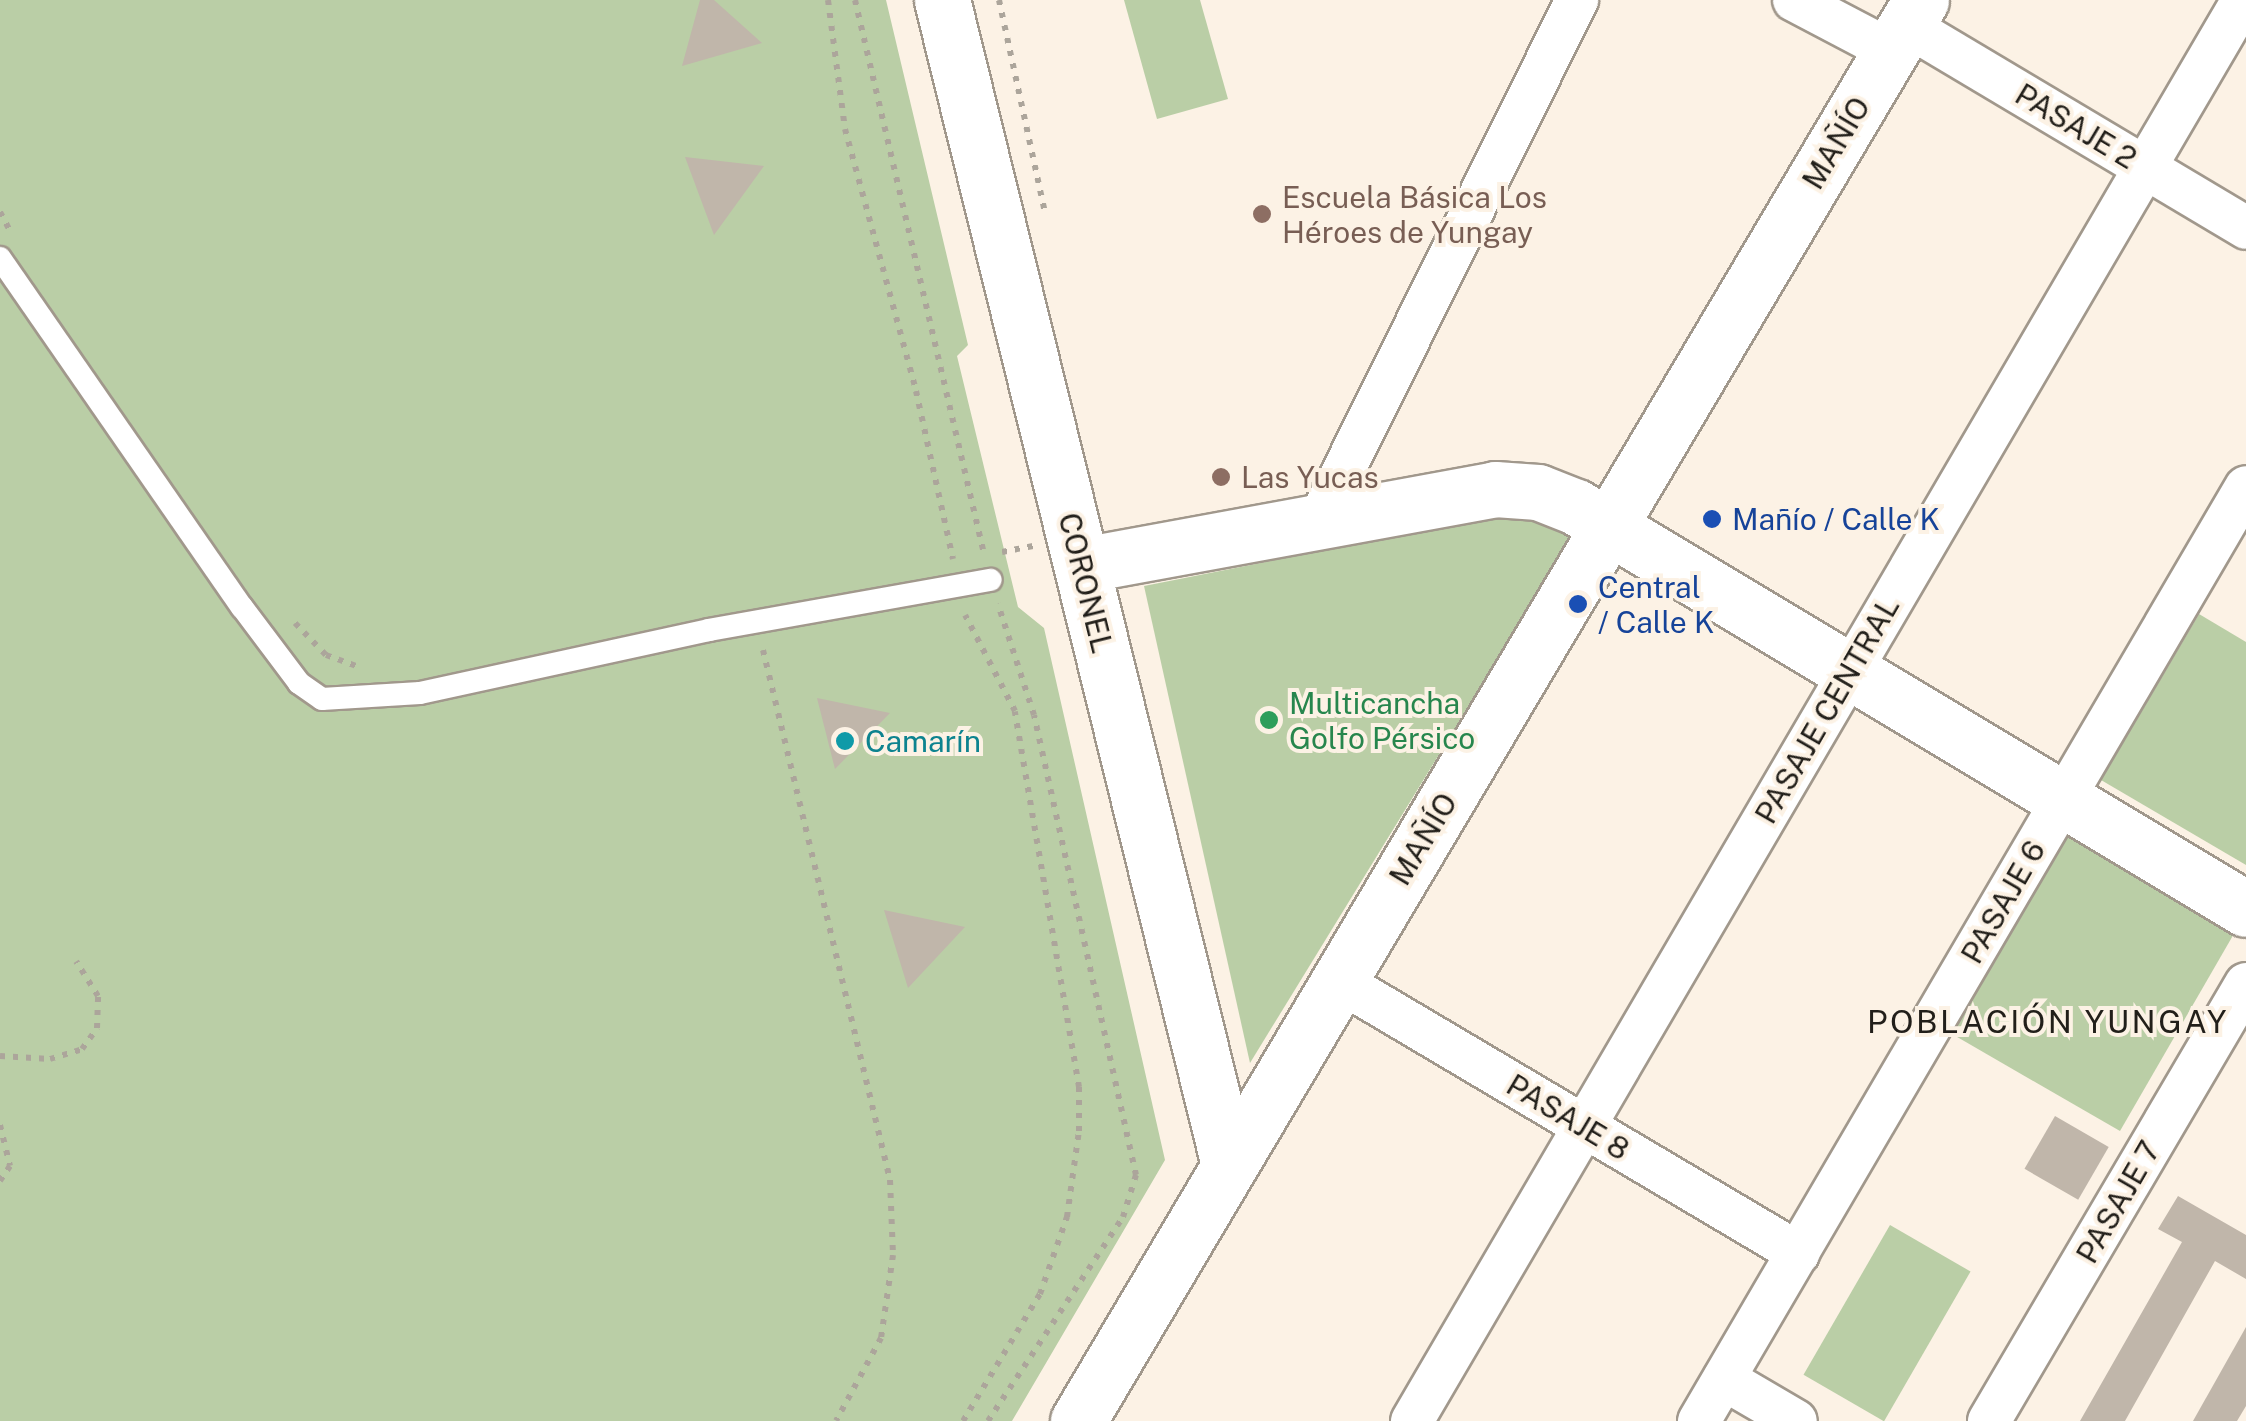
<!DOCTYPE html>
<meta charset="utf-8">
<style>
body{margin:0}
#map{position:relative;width:2246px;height:1421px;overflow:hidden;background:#fcf2e5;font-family:"Public Sans",sans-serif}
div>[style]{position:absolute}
.green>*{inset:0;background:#bacea6;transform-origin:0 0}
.building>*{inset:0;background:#c0b6aa;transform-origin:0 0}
.path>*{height:6px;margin-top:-3px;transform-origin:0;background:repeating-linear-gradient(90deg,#aca59b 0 5px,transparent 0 13px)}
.roads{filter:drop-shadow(2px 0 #a1988c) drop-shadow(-2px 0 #a1988c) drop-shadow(0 2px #a1988c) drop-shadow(0 -2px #a1988c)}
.service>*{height:22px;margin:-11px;padding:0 11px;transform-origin:11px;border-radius:11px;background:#fff}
.minor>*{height:42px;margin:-21px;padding:0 21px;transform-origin:21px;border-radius:21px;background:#fff}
.tertiary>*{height:55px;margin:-27.5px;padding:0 27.5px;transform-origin:27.5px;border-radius:27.5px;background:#fff}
.dots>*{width:28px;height:28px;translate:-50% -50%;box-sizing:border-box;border:5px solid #fcf2e5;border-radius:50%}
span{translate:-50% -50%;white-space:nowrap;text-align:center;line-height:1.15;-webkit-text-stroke:8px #fcf2e5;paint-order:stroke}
.street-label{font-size:30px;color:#221f1a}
.education-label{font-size:30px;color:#785e54}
.left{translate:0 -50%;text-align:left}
.transit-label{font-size:30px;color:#164399}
.leisure-label{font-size:30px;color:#27864d}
.culture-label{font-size:30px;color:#0d838f}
.neighbourhood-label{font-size:32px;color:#221f1a;letter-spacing:2.5px}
</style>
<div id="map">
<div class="green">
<i style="clip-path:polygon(0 0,886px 0,968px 345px,957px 356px,1018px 607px,1044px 628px,1165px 1160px,1012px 1421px,0 1421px)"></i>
<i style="clip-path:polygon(1124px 0,1200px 0,1228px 99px,1157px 119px)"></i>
<i style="clip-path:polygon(1538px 508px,1573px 536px,1250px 1063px,1144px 586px)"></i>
<i style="clip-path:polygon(2199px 614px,2246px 642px,2246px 865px,2101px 780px)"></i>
<i style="left:2071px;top:828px;width:194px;height:238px;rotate:30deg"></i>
<i style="left:1890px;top:1225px;width:93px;height:173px;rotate:30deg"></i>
</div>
<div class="building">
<i style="clip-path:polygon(700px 0,714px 0,762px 43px,682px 66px)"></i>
<i style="clip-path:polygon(685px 157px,764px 166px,714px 235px)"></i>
<i style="clip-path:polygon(817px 698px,890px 713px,835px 769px)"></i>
<i style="clip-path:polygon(884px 910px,965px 927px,908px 988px)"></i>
<i style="left:2055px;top:1116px;width:62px;height:61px;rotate:30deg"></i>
<i style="clip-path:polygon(2178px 1196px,2246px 1235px,2246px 1279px,2215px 1261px,2125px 1421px,2080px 1421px,2182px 1242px,2158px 1229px)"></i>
<i style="clip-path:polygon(2246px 1327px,2246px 1406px,2237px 1421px,2193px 1421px)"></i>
</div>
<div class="path">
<i style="left:828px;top:0;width:130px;rotate:82.5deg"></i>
<i style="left:845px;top:129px;width:271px;rotate:74.8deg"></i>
<i style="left:916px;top:391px;width:172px;rotate:77.6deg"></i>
<i style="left:855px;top:0;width:569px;rotate:76.89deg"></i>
<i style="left:999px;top:0;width:214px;rotate:77.8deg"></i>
<i style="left:0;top:212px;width:24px;rotate:62deg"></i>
<i style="left:1002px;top:552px;width:33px;rotate:-11deg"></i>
<i style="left:295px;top:623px;width:45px;rotate:45.9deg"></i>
<i style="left:326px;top:655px;width:33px;rotate:20deg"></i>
<i style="left:763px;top:650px;width:545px;rotate:76.52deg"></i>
<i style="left:890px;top:1180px;width:75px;rotate:87.7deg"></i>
<i style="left:893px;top:1255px;width:84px;rotate:98.2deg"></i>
<i style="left:881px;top:1338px;width:94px;rotate:118.5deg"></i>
<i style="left:0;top:1056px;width:50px;rotate:3.4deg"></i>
<i style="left:50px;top:1059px;width:34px;rotate:-17deg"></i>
<i style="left:82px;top:1049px;width:26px;rotate:-54deg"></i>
<i style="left:97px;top:1028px;width:32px;rotate:-88deg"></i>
<i style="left:98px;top:996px;width:41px;rotate:-122.2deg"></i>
<i style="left:0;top:1125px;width:42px;rotate:76.3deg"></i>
<i style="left:10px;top:1166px;width:18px;rotate:124deg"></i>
<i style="left:963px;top:1421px;width:149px;rotate:-58.8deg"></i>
<i style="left:1040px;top:1294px;width:82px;rotate:-70.7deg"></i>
<i style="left:1067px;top:1217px;width:87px;rotate:-82.1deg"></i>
<i style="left:1079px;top:1131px;width:44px;rotate:-90deg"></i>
<i style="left:1079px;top:1087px;width:381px;rotate:-99.7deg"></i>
<i style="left:1015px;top:711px;width:108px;rotate:-117.5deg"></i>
<i style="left:988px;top:1421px;width:245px;rotate:-56.5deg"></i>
<i style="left:1123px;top:1217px;width:44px;rotate:-72.8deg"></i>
<i style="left:1136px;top:1175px;width:471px;rotate:-102.5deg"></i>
<i style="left:1034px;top:715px;width:117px;rotate:-108deg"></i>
</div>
<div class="roads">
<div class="service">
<i style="left:0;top:258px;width:425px;rotate:55.3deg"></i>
<i style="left:242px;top:607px;width:95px;rotate:53.1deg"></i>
<i style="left:299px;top:683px;width:28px;rotate:35deg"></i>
<i style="left:322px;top:699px;width:98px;rotate:-3.5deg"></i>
<i style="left:420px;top:693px;width:296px;rotate:-12.3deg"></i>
<i style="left:709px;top:630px;width:286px;rotate:-10.1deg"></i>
</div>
<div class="minor">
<i style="left:1794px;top:0;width:110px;rotate:27.7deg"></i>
<i style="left:1906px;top:25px;width:396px;rotate:30.8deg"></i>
<i style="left:1318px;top:522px;width:583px;rotate:-63.61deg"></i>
<i style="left:1339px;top:981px;width:534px;rotate:30.65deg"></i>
<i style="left:1724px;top:1379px;width:83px;rotate:30.3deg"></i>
<i style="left:1412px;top:1421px;width:1646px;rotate:-59.68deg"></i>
<i style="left:1699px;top:1421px;width:1082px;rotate:-59.64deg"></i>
<i style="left:1989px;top:1421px;width:507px;rotate:-59.54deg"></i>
</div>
<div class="tertiary">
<i style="left:942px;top:0;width:1200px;rotate:76.16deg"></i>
<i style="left:1082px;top:565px;width:420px;rotate:-10.4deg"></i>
<i style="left:1495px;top:489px;width:43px;rotate:4deg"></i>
<i style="left:1538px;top:492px;width:41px;rotate:21.5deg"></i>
<i style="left:1576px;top:507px;width:781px;rotate:30.96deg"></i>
<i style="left:1078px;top:1421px;width:1652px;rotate:-59.32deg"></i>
</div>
</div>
<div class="dots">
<i style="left:1262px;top:214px;background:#8d6e63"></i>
<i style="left:1221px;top:477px;background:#8d6e63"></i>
<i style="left:1712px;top:519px;background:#1a4fb4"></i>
<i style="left:1578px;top:604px;background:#1a4fb4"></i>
<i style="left:1269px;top:720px;background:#2e9e5b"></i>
<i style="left:845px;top:741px;background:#0f9aa8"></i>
</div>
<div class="street-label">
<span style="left:2076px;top:126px;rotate:31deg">PASAJE 2</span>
<span style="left:1836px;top:143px;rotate:-59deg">MAÑÍO</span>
<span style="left:1086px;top:583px;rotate:76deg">CORONEL</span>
<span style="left:1827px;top:710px;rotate:-60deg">PASAJE CENTRAL</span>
<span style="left:1423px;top:839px;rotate:-59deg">MAÑÍO</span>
<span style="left:2003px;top:902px;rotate:-60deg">PASAJE 6</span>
<span style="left:1568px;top:1117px;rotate:31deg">PASAJE 8</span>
<span style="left:2118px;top:1202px;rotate:-60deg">PASAJE 7</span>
</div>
<div class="education-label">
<span class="left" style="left:1282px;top:214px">Escuela Básica Los<br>Héroes de Yungay</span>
<span class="left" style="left:1241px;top:477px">Las Yucas</span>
</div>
<div class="transit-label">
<span class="left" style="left:1732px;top:519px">Mañío / Calle K</span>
<span class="left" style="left:1598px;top:604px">Central<br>/ Calle K</span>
</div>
<div class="leisure-label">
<span class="left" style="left:1289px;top:720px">Multicancha<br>Golfo Pérsico</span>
</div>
<div class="culture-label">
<span class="left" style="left:865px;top:741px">Camarín</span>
</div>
<div class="neighbourhood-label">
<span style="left:2048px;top:1022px">POBLACIÓN YUNGAY</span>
</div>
</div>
